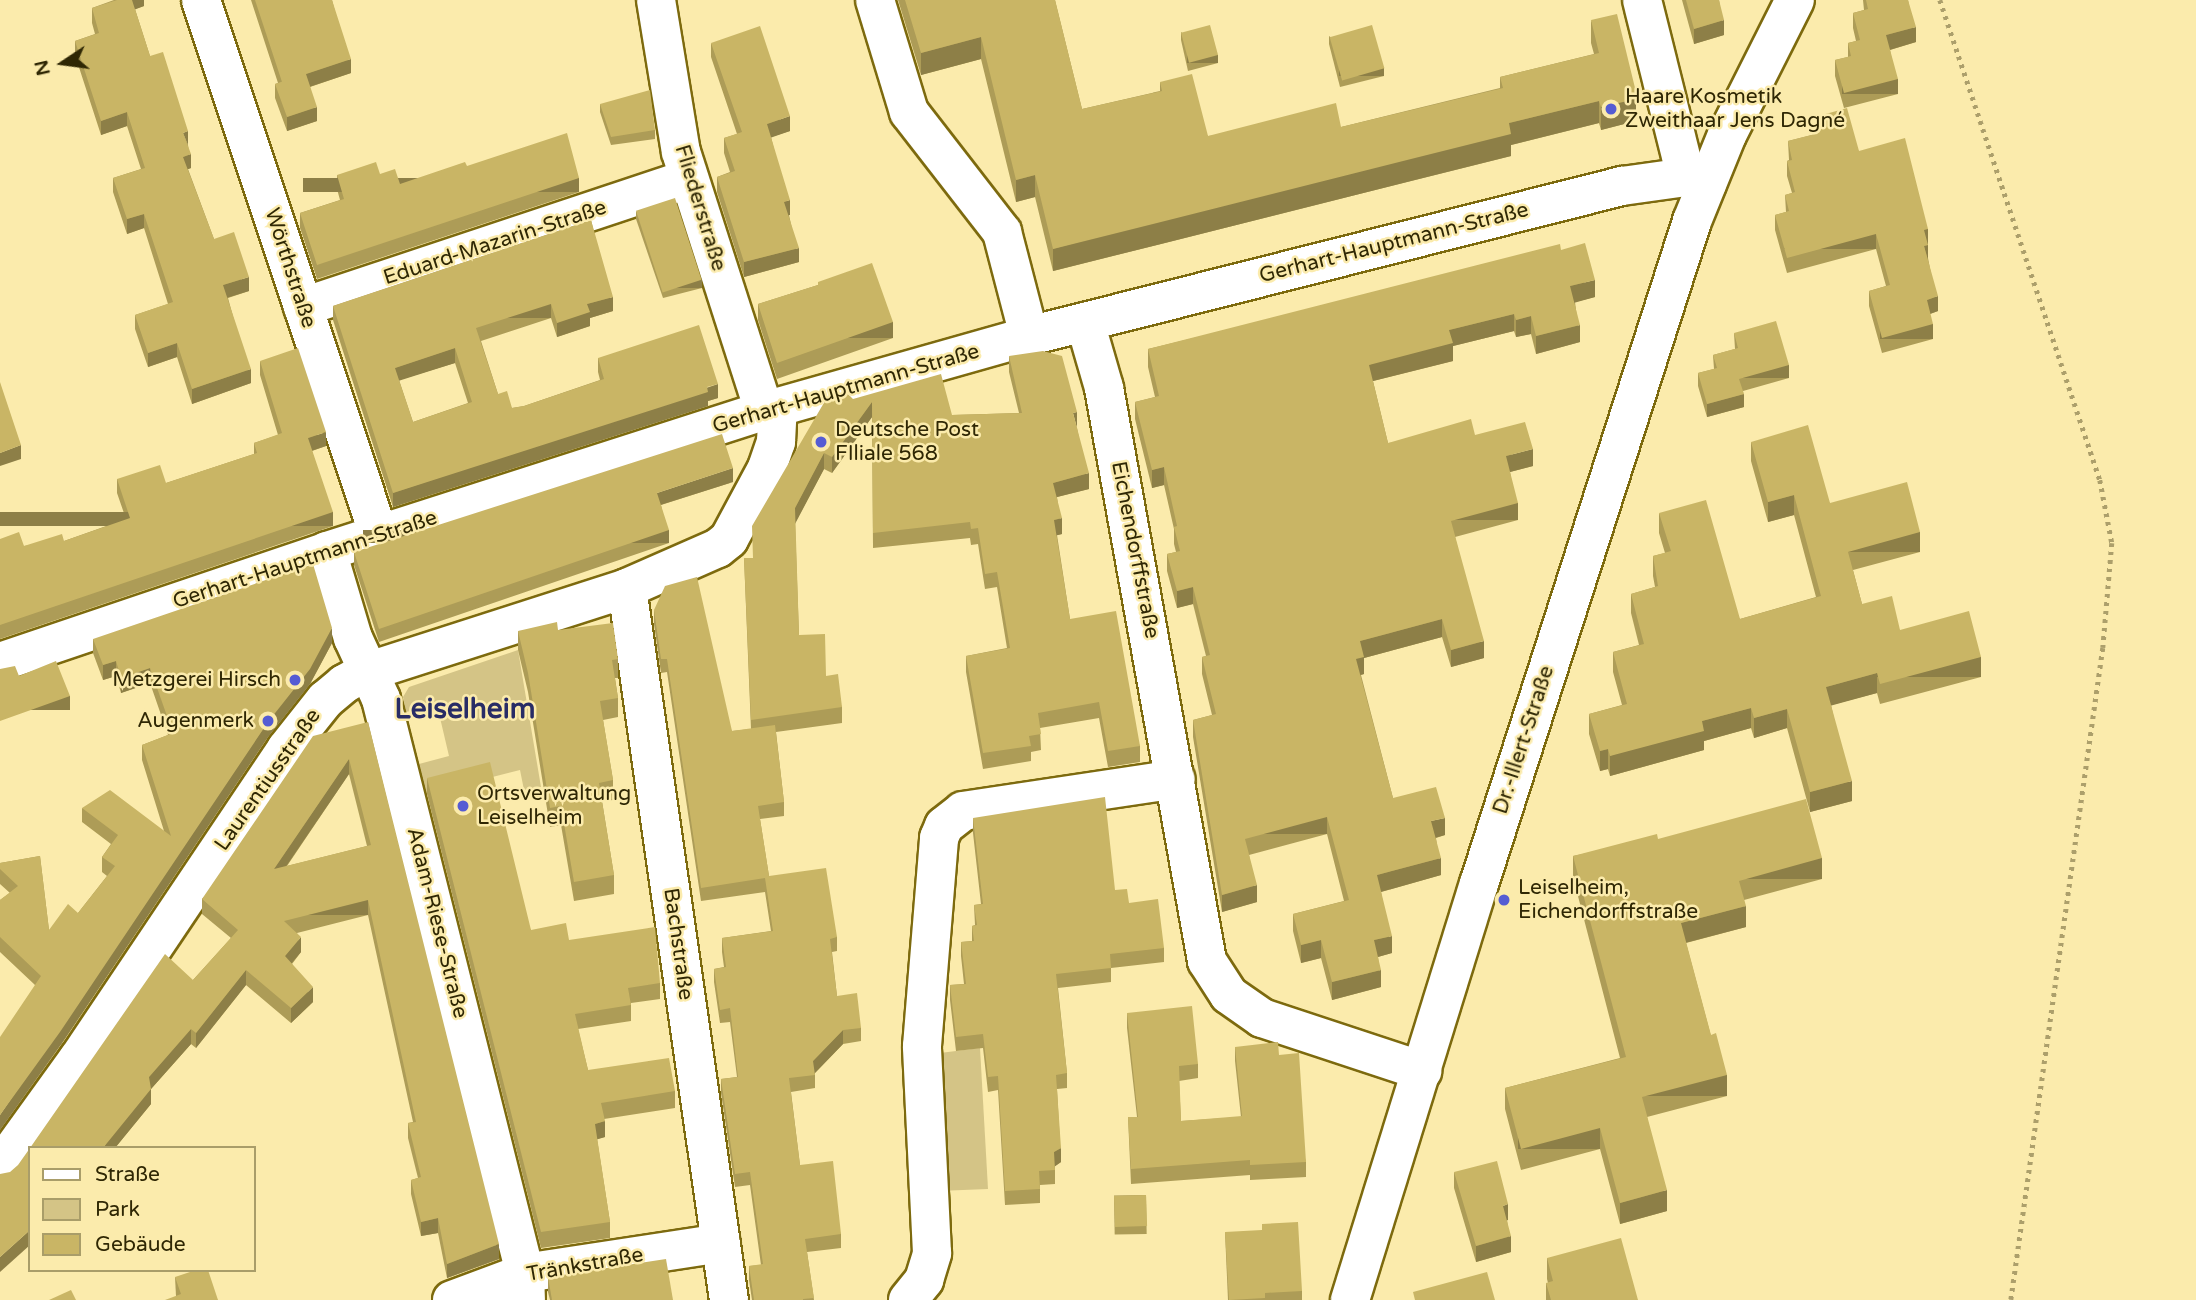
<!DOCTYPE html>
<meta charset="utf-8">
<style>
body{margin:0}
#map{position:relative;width:2196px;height:1300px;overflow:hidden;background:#fbebac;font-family:"Varela Round",sans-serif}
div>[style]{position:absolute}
.green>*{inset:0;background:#d4c486}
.path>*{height:4.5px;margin-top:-2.25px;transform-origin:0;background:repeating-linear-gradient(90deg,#ac9f6b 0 3.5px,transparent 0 8.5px)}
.roads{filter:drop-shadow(2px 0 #7d6a0e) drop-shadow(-2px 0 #7d6a0e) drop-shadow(0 2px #7d6a0e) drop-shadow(0 -2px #7d6a0e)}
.minor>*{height:38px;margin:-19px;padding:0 19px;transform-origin:19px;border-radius:19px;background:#fff}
.wall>*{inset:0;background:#ad9c57;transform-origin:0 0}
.shaded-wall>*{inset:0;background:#8d7f47;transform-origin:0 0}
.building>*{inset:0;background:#c9b565;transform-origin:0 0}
.dots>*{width:19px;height:19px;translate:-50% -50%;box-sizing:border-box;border:4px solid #fbebac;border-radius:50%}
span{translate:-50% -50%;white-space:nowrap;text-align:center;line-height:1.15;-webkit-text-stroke:5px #fbebac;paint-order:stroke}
.poi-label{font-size:21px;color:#2f2704}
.left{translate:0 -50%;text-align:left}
.right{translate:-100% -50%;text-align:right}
.street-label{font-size:21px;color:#2f2704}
.district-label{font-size:28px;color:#282c66;font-weight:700}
.legend{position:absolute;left:28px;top:1146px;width:228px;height:126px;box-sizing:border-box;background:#fbebac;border:2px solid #a99d69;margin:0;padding:9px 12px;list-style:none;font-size:21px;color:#2f2704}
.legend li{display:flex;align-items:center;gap:14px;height:35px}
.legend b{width:35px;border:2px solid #a99d69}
.north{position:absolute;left:28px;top:28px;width:70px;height:70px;-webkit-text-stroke:5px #fbebac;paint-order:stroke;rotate:257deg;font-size:19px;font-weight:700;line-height:28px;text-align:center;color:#2f2704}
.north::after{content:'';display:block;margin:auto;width:24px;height:32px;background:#2f2704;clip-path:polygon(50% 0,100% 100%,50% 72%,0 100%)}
</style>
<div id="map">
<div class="green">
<i style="clip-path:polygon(518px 650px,541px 787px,524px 790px,520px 770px,426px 794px,419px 764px,449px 756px,437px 705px,406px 712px,403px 697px,409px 687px)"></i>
<i style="clip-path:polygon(980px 1048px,988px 1189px,938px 1191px,940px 1053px)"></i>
</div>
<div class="path">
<i style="left:1940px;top:0;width:506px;rotate:71.57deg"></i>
<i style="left:2100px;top:480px;width:64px;rotate:79.2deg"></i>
<i style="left:2112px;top:543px;width:105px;rotate:94.9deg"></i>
<i style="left:2103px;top:648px;width:658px;rotate:98.03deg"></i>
</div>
<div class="roads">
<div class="minor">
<i style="left:201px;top:0;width:564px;rotate:71.6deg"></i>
<i style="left:656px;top:0;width:154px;rotate:80.7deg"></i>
<i style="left:681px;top:152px;width:272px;rotate:72.2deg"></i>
<i style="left:875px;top:0;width:117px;rotate:73.1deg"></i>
<i style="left:909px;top:112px;width:152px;rotate:52.2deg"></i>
<i style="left:1002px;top:232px;width:107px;rotate:75.4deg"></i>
<i style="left:1642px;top:0;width:182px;rotate:76deg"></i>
<i style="left:303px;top:307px;width:406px;rotate:-18.4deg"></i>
<i style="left:1085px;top:322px;width:69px;rotate:73.9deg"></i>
<i style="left:1104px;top:388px;width:582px;rotate:79.81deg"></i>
<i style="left:1207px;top:961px;width:40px;rotate:57.1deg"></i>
<i style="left:1229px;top:995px;width:40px;rotate:34.9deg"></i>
<i style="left:1262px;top:1018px;width:169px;rotate:18.3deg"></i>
<i style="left:327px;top:551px;width:91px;rotate:73.4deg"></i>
<i style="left:353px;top:638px;width:67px;rotate:65.3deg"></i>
<i style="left:381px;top:699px;width:592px;rotate:75.92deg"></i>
<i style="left:525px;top:1273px;width:27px;rotate:88deg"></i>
<i style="left:627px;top:588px;width:719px;rotate:81.85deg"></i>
<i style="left:0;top:662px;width:345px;rotate:-18.7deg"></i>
<i style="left:327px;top:551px;width:459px;rotate:-17.8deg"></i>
<i style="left:764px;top:411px;width:275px;rotate:-15.8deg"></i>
<i style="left:1029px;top:336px;width:612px;rotate:-14.2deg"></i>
<i style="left:1622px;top:186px;width:65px;rotate:-8deg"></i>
<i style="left:1686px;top:177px;width:22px;rotate:18deg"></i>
<i style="left:0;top:1167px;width:133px;rotate:-54.2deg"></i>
<i style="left:78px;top:1059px;width:373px;rotate:-56.1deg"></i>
<i style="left:286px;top:749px;width:63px;rotate:-51.5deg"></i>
<i style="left:325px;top:700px;width:25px;rotate:-40deg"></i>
<i style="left:344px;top:684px;width:25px;rotate:-29deg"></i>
<i style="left:366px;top:672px;width:274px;rotate:-17.8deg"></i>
<i style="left:627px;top:588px;width:99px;rotate:-23.7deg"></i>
<i style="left:718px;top:548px;width:14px;rotate:-39deg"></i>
<i style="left:729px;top:539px;width:81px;rotate:-61.8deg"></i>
<i style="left:767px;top:468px;width:28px;rotate:-71deg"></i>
<i style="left:776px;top:442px;width:35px;rotate:-87deg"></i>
<i style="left:452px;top:1300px;width:78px;rotate:-20.3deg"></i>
<i style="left:525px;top:1273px;width:198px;rotate:-8.7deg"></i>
<i style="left:908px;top:1300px;width:26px;rotate:-51deg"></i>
<i style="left:924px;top:1280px;width:28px;rotate:-73deg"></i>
<i style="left:932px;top:1253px;width:207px;rotate:-92.8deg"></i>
<i style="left:922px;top:1046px;width:209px;rotate:-85.3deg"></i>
<i style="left:939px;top:838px;width:13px;rotate:-67deg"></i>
<i style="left:944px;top:826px;width:24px;rotate:-38deg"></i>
<i style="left:963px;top:811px;width:215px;rotate:-8.5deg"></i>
<i style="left:1350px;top:1300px;width:436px;rotate:-72.8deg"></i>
<i style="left:1479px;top:884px;width:696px;rotate:-72.19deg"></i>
<i style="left:1692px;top:221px;width:93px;rotate:-67.9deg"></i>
<i style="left:1727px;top:135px;width:151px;rotate:-63.3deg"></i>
</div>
</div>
<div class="wall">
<i style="clip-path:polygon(114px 0,144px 0,144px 6px,135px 9px,150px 56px,188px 145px,191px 168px,188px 169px,214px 239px,249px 291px,228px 298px,251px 383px,192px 404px,177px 357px,148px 367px,135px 329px,135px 315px,168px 304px,144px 228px,127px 234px,113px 192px,113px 178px,141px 169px,127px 126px,101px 135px,75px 55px,75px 41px,95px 34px,92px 23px,92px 8px)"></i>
<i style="clip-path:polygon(251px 0,332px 0,351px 73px,310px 87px,317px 121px,287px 131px,275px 98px,275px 84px,278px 83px)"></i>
<i style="clip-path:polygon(898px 0,1055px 0,1082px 109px,1160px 91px,1160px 82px,1208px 136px,1341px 127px,1500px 88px,1500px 77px,1594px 54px,1591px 43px,1591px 20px,1636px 114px,1632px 115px,1632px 122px,1601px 130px,1599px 123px,1511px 145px,1511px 156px,1053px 271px,1035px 197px,1016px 202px,981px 59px,921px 75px)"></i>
<i style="clip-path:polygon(1682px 0,1719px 0,1724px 35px,1694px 44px)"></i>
<i style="clip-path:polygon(1863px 0,1908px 0,1916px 42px,1890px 50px,1898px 94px,1844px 108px,1835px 76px,1835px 60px,1848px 57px,1848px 43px,1856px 41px,1853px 28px,1853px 13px,1864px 10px)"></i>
<i style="clip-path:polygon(1181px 32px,1218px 63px,1188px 71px,1181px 40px)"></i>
<i style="clip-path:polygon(1329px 36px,1384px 76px,1340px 87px,1329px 44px)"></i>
<i style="clip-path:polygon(711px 43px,790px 131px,771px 137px,790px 215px,789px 215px,799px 262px,744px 277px,717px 192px,717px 177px,730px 172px,724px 153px,724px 138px,737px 134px,711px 57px)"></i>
<i style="clip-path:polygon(600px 104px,655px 130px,655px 139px,611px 145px,600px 112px)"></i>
<i style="clip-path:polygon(1815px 117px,1859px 151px,1928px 244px,1928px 258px,1938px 311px,1930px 314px,1933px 339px,1882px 353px,1869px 306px,1869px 291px,1886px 286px,1876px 249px,1787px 273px,1775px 230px,1775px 215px,1786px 212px,1785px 195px,1792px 193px,1787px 176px,1787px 161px,1789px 160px,1788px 141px,1816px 134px)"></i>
<i style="clip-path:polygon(380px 174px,400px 184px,579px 192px,317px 279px,300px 228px,300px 213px,340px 200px,337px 189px,337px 175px)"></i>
<i style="clip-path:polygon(636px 211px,702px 288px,663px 298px,636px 219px)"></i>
<i style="clip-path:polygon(evenodd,591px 220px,613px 311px,590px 318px,590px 326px,557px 337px,551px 318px,481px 341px,498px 394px,512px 408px,524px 406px,600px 380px,598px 372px,598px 358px,718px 398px,708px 401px,708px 406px,393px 507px,333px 320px,333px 306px,591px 220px,455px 363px,468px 403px,413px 422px,399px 380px,455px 363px)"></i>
<i style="clip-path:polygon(1561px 250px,1595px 297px,1575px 302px,1580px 342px,1536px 354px,1531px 334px,1516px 337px,1514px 331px,1453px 346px,1453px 361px,1373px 381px,1388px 443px,1475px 435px,1533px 466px,1510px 472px,1518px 520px,1455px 537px,1484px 658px,1451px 667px,1442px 637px,1364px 658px,1364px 674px,1361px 675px,1393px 798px,1445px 835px,1436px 838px,1441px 875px,1381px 892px,1392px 953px,1378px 957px,1381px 987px,1332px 1000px,1321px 958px,1301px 963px,1293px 931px,1293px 914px,1344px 901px,1327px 834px,1249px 855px,1257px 902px,1222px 912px,1193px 737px,1193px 720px,1212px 715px,1202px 674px,1202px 657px,1206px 656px,1193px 604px,1177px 608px,1167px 571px,1167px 554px,1176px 552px,1174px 544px,1174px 529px,1164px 485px,1152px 488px,1135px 419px,1135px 402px,1155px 397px,1148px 367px,1148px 349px)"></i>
<i style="clip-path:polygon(818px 282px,893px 338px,777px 379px,758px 320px,758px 304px,818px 285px)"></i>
<i style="clip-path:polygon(1734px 333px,1789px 378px,1743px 391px,1744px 407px,1707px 417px,1698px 386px,1698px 373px,1714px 369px,1713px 355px,1735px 349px)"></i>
<i style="clip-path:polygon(1009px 356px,1077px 428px,1089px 489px,1057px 497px,1062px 534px,1057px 535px,1070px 619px,1140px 746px,1140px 762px,1108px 767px,1099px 718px,1040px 728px,1041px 750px,1031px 752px,1031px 761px,983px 769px,966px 672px,966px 656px,1007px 648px,997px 587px,985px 589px,978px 544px,971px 545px,970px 538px,873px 548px,872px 417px,832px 473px,824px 469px,795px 523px,799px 635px,826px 676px,842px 707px,842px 723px,776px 732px,784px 802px,784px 816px,760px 819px,769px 876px,837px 937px,837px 951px,832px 952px,837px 996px,861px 1028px,861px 1041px,843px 1044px,815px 1073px,815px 1088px,791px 1092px,800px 1165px,841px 1234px,841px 1248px,807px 1252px,814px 1300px,752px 1300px,749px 1280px,749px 1266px,761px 1265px,750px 1185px,735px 1187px,721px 1093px,721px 1079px,737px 1077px,730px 1022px,720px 1023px,714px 982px,714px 969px,724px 967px,722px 952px,722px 938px,771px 931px,765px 892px,701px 901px,667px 672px,661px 673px,654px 624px,654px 610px,732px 731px,751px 729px,744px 558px,753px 558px,853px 399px,952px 415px,1019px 413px,1009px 372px)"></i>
<i style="clip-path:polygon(260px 361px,326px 446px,312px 451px,333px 526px,0 639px,0 539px,24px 546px,64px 541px,126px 519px,117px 493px,117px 479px,166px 483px,254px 454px,254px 443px,278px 435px,260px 375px)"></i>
<i style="clip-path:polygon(1751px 442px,1830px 503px,1920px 552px,1853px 570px,1862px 604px,1900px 630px,1981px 677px,1880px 704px,1877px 693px,1831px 705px,1852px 801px,1810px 812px,1787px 728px,1754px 738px,1751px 728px,1704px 741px,1704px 750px,1610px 776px,1608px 769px,1600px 771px,1589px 734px,1589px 714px,1622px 705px,1613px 672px,1613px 652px,1639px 645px,1631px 613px,1631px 594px,1655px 587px,1653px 576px,1653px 556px,1665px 553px,1659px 533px,1659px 513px,1740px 619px,1816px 597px,1794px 515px,1768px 522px,1751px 461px)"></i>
<i style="clip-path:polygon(733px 482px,661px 505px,669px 543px,379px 642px,354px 565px,354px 552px)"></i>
<i style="clip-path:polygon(558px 630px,618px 659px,618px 678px,615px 678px,618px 698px,618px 717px,603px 720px,613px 780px,613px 800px,602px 801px,614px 875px,614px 894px,574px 901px,561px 825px,550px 827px,528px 692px,518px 650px,518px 631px)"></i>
<i style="clip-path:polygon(93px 639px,332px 643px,310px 684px,268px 737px,60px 1046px,35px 985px,0 952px,0 900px,10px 893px,0 884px,0 863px,40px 856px,49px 930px,78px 913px,107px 876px,102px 872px,102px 857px,111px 844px,82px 822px,82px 808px,164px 831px,142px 760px,142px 745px,168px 735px,150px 683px,121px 693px,116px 676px,103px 680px,93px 653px)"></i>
<i style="clip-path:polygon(evenodd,368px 722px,499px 1259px,447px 1278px,438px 1233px,421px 1236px,411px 1194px,411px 1180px,418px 1178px,408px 1138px,408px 1123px,413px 1122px,368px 915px,297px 933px,301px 952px,292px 964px,313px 1002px,291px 1023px,246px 985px,196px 1048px,191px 1044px,151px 1089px,151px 1104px,115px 1148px,193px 980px,231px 938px,202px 914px,202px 899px,368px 722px,349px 774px,367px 846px,287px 866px,349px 774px)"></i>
<i style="clip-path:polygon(427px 778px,531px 930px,569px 940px,660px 983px,660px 999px,631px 1003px,631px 1021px,578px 1029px,588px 1070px,675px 1091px,675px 1108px,604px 1119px,605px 1137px,597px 1139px,610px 1222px,610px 1238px,541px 1248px,427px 794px)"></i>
<i style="clip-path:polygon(973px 818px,1115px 890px,1129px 903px,1164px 948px,1164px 962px,1111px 968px,1111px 982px,1058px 988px,1067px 1073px,1067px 1088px,1057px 1089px,1061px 1162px,1055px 1166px,1055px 1184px,1040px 1185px,1040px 1203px,1005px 1205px,998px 1090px,988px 1092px,983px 1048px,956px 1051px,950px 1000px,950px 985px,964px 984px,961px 956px,961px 942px,972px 941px,972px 926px,975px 925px,974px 905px,981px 904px,973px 833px)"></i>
<i style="clip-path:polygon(1658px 839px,1822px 879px,1744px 900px,1746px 927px,1686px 943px,1727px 1096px,1647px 1117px,1667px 1211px,1620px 1224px,1600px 1149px,1521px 1170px,1505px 1109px,1505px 1088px,1620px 1058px,1573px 877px,1573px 856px)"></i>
<i style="clip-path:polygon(1127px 1013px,1198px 1064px,1198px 1078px,1179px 1081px,1181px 1121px,1241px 1117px,1235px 1061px,1235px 1047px,1279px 1055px,1306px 1162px,1306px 1177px,1250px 1180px,1250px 1175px,1131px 1184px,1128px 1117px,1137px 1117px,1127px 1028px)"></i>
<i style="clip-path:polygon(1454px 1172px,1508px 1220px,1507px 1220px,1511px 1252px,1476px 1262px,1454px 1188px)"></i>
<i style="left:1146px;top:1195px;width:39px;height:32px;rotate:89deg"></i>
<i style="clip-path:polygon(1225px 1232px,1302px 1291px,1302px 1300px,1228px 1300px)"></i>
<i style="clip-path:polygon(1547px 1258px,1638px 1300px,1546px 1300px,1546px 1283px,1548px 1283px,1547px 1279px)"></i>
<i style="clip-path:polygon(175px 1277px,218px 1300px,176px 1296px)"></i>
<i style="clip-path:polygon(548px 1277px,673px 1300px,550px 1300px,548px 1292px)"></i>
</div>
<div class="shaded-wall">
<i style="clip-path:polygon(131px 0,144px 0,144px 6px,131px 11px)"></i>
<i style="clip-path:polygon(1724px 20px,1724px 35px,1694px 44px,1694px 29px)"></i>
<i style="clip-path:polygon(1916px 27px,1916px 42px,1886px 51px,1886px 35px)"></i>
<i style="clip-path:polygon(981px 37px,981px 59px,921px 75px,921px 53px)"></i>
<i style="left:1218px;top:55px;width:8px;height:31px;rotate:90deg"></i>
<i style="clip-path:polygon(351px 59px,351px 73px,306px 88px,306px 74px)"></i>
<i style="left:1384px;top:68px;width:8px;height:45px;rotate:90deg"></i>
<i style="left:1898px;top:79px;width:15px;height:56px;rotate:90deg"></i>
<i style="clip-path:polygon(1636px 92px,1636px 114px,1632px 115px,1632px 122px,1601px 130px,1601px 107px,1631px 93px)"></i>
<i style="clip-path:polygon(1599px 101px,1599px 123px,1511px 145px,1511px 156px,1053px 271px,1053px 249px,1509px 123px)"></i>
<i style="clip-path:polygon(317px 107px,317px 121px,287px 131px,287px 117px)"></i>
<i style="clip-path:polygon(127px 112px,127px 126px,101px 135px,101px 121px)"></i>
<i style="clip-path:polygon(790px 116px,790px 131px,767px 139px,767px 124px)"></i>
<i style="clip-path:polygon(188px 131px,188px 145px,183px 133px)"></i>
<i style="clip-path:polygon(191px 154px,191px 168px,183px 171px,183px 157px)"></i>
<i style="clip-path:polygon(1035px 175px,1035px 197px,1016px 202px,1016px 180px)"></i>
<i style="left:579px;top:178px;width:14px;height:276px;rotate:90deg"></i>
<i style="clip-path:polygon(790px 200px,790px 215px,784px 216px,784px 202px)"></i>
<i style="clip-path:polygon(144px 214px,144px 228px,127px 234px,127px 219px)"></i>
<i style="left:1928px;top:229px;width:15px;height:4px;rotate:90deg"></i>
<i style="left:1876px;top:234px;width:15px;height:92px;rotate:90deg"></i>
<i style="clip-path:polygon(1928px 245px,1928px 260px,1924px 246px)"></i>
<i style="clip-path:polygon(799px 248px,799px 262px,744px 277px,744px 262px)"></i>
<i style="clip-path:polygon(249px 277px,249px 291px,223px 299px,223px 285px)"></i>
<i style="left:702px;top:280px;width:8px;height:40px;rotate:90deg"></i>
<i style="clip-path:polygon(1595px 280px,1595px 297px,1570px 304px,1570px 286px)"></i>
<i style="clip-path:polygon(1938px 296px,1938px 311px,1927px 315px,1927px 300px)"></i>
<i style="clip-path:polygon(613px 297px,613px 311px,590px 318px,590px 326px,557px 337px,557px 323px,587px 304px)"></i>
<i style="left:551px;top:304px;width:14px;height:79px;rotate:90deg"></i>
<i style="clip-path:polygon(1514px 314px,1514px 331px,1453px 346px,1453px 361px,1369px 382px,1369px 365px,1449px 330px)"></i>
<i style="clip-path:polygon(1531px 316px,1531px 334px,1516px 337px,1516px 320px)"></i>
<i style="left:893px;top:322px;width:16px;height:123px;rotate:90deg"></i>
<i style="left:1933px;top:324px;width:15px;height:53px;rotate:90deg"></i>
<i style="clip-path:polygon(1580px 325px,1580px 342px,1536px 354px,1536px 336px)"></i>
<i style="clip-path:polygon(177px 343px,177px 357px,148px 367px,148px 353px)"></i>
<i style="clip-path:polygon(455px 348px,455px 363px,395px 382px,395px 368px)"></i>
<i style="left:1789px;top:365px;width:13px;height:52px;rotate:90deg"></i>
<i style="clip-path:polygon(251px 369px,251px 383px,192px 404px,192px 389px)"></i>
<i style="clip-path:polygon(718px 384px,718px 398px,708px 401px,708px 406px,393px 507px,393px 493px)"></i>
<i style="clip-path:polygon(1744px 394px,1744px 407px,1707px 417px,1707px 404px)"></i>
<i style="clip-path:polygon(872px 402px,872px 417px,832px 473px,832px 457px)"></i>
<i style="clip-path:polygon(1077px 412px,1077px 428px,1073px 413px)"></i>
<i style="clip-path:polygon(326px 432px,326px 446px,308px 452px,308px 438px)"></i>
<i style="clip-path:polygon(21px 445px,21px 459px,0 466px,0 453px)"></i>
<i style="clip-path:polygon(1533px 449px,1533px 466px,1506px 473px,1506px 456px)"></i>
<i style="clip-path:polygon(824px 453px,824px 469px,795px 524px,795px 508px)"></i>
<i style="clip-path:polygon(1164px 467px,1164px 485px,1152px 488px,1152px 470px)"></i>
<i style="clip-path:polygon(733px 468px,733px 482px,657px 506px,657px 493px)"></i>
<i style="clip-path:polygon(1089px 473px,1089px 489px,1053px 498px,1053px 483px)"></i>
<i style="clip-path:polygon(1794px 495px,1794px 515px,1768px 522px,1768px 502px)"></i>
<i style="left:1518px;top:503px;width:17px;height:69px;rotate:90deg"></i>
<i style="left:333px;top:512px;width:14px;height:352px;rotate:90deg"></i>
<i style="clip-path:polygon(1062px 518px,1062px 534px,1054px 536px,1054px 520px)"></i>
<i style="left:669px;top:530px;width:13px;height:306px;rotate:90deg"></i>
<i style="left:1920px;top:532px;width:20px;height:75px;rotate:90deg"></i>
<i style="clip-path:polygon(1193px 587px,1193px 604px,1177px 608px,1177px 591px)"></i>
<i style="clip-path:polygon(1442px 619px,1442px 637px,1364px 658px,1364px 674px,1356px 676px,1356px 659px,1360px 641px)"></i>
<i style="clip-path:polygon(332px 628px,332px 643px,310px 684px,268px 737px,60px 1046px,0 1130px,0 1115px)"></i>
<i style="clip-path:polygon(1484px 641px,1484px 658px,1451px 667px,1451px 650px)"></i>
<i style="left:1981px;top:657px;width:20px;height:105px;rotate:90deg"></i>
<i style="clip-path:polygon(116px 661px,116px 676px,103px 680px,103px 665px)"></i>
<i style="clip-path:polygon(150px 668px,150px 683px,121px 693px,121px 678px)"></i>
<i style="clip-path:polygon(1877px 673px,1877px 693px,1826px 707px,1826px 687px)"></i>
<i style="left:70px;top:696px;width:14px;height:74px;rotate:90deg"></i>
<i style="clip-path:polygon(1751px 708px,1751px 728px,1704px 741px,1704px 750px,1610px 776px,1610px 756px,1702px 721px)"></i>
<i style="clip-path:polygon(1787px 709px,1787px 728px,1754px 738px,1754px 718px)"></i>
<i style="clip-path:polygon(1608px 749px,1608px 769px,1600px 771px,1600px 751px)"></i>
<i style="clip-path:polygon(349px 759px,349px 774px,274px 884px,274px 869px)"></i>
<i style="clip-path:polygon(1852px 781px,1852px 801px,1810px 812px,1810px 792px)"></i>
<i style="left:1327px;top:817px;width:17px;height:85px;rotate:90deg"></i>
<i style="clip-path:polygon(1445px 818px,1445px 835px,1431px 839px,1431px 821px)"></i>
<i style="clip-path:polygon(1441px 858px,1441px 875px,1377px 893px,1377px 875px)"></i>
<i style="left:1822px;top:858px;width:21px;height:86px;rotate:90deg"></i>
<i style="clip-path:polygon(1257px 885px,1257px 902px,1222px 912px,1222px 895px)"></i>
<i style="left:368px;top:900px;width:15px;height:87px;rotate:90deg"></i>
<i style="clip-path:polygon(1746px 906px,1746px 927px,1681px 944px,1681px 923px)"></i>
<i style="clip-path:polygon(1392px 936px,1392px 953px,1374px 958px,1374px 940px)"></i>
<i style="clip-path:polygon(301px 937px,301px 952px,285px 971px,285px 956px)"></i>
<i style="clip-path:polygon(1321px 940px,1321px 958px,1301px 963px,1301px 945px)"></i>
<i style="clip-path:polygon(246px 970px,246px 985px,196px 1048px,196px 1033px)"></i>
<i style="clip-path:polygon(1381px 970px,1381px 987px,1332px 1000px,1332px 982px)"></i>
<i style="clip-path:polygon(313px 987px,313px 1002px,291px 1023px,291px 1008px)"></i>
<i style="clip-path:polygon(191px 1029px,191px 1044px,151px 1089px,151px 1104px,115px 1148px,103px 1148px,149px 1077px)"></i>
<i style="clip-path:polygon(843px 1030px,843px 1044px,813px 1075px,813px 1061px)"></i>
<i style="left:1727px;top:1075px;width:21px;height:88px;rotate:90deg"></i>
<i style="clip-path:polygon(605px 1121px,605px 1137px,595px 1140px,595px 1124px)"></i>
<i style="left:1600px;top:1128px;width:21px;height:82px;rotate:90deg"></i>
<i style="clip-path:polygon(1061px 1148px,1061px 1162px,1054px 1167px,1054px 1152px)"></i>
<i style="clip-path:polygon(1667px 1190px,1667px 1211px,1620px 1224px,1620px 1203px)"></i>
<i style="clip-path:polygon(1508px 1204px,1508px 1220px,1503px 1222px,1503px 1206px)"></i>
<i style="clip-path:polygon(438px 1218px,438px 1233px,421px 1236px,421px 1222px)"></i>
<i style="clip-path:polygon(30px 1230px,30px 1245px,0 1272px,0 1257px)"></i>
<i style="clip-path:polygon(1511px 1236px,1511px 1252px,1476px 1262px,1476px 1246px)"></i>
<i style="clip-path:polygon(499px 1244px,499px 1259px,447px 1278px,447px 1264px)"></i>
</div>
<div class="building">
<i style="clip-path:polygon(117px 0,132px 0,150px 56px,163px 52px,188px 131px,183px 133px,191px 154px,183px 157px,214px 239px,234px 232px,249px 277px,223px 285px,251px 369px,192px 389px,177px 343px,148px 353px,135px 315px,173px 302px,144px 214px,127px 219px,113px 178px,145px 168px,127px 112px,101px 121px,75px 41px,99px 33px,92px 8px)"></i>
<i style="clip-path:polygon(255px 0,332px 0,351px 59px,306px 74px,317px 107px,287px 117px,275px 84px,293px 78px,282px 82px)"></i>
<i style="clip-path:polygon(905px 0,1055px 0,1082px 109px,1162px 91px,1160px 82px,1192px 74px,1208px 136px,1336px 103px,1341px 127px,1503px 88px,1500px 77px,1599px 53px,1591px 20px,1617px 14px,1636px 92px,1631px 93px,1632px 100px,1601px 107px,1599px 101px,1509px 123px,1511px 134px,1053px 249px,1035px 175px,1016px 180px,981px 37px,921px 53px)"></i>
<i style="clip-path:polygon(1686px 0,1719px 0,1724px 20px,1694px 29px)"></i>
<i style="clip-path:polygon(1866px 0,1908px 0,1916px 27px,1886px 35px,1898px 79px,1844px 93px,1835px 60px,1851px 56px,1848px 43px,1860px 40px,1853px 13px,1868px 9px)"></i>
<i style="left:1210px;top:25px;width:31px;height:30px;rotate:75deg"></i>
<i style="left:1372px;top:25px;width:45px;height:44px;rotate:74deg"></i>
<i style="clip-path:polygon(760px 26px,790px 116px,767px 124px,790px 200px,784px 202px,799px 248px,744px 262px,717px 177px,735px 171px,724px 138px,742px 132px,711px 43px)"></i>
<i style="clip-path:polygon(650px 90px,655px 130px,611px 137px,600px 104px)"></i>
<i style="clip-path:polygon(1847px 108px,1859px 151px,1905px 138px,1928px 229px,1924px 230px,1928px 245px,1924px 246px,1938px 296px,1927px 300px,1933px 324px,1882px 338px,1869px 291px,1890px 285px,1876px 234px,1787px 258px,1775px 215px,1789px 211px,1785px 195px,1795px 192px,1787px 161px,1792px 160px,1788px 141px,1819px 133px,1815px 117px)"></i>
<i style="clip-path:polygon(567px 133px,579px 178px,317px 265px,300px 213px,344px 199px,337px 175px,376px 162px,380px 174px,395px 169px,400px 184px,465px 162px,467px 166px)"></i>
<i style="left:675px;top:198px;width:86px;height:41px;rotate:72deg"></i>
<i style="clip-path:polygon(evenodd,591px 220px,613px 297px,587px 304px,590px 312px,557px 323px,551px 304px,476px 328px,498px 394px,507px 391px,512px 408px,524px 406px,604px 379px,598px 358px,699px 325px,718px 384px,707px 387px,708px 392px,393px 493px,333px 306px,591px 220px,455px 348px,472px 402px,413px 422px,395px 368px,455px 348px)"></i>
<i style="clip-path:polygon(1585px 243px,1595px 280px,1570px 286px,1580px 325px,1536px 336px,1531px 316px,1516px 320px,1514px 314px,1449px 330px,1453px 343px,1369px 365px,1388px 443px,1471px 419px,1475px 435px,1525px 422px,1533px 449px,1506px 456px,1518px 503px,1451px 521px,1484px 641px,1451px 650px,1442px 619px,1360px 641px,1364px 657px,1356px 659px,1393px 798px,1436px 787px,1445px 818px,1431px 821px,1441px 858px,1377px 875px,1392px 936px,1374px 940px,1381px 970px,1332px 982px,1321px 940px,1301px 945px,1293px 914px,1349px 900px,1327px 817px,1245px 839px,1257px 885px,1222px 895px,1193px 720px,1216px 714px,1202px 657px,1210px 655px,1193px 587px,1177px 591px,1167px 554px,1180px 551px,1174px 527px,1177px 526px,1164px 467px,1152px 470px,1135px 402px,1159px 396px,1148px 349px,1560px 244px,1561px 250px)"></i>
<i style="clip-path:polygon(872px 263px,893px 322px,777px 363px,758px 304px,818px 285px,818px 282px)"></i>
<i style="clip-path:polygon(1776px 321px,1789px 365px,1739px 379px,1744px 394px,1707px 404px,1698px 373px,1717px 368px,1713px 355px,1738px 348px,1734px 333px)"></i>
<i style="clip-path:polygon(298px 348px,326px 432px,308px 438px,333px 512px,0 625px,0 539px,19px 532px,24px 546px,62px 534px,64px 541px,130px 518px,117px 479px,160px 465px,166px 483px,257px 453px,254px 443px,282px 433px,260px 361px)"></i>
<i style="clip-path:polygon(1043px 351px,1062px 356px,1077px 412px,1073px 413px,1089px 473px,1053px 483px,1062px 518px,1054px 520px,1070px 619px,1116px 611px,1140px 746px,1108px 751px,1099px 702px,1038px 713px,1041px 734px,1029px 736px,1031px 746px,983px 753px,966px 656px,1010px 648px,997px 572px,985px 574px,978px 528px,971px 529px,970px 522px,873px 533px,872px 402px,832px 457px,824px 453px,795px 508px,799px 635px,825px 634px,826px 676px,838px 674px,842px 707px,751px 720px,744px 558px,753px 558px,752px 526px,825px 401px,848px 394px,853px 399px,941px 374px,952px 415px,1022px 413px,1009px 356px)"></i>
<i style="clip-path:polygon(0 382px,21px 445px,0 453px)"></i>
<i style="clip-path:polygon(1808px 425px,1830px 503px,1907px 482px,1920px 532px,1848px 552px,1862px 604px,1892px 596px,1900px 630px,1969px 611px,1981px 657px,1880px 684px,1877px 673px,1826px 687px,1852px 781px,1810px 792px,1787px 709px,1754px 718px,1751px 708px,1702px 721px,1704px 731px,1610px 756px,1608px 749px,1600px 751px,1589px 714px,1627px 704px,1613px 652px,1644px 644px,1631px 594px,1658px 586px,1653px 556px,1671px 551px,1659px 513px,1706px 500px,1740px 619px,1821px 596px,1794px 495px,1768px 502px,1751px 442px)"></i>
<i style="clip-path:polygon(722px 434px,733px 468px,657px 493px,669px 530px,379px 629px,354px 552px)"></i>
<i style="clip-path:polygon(313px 564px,332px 628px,310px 669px,268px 722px,60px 1032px,0 1115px,0 1037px,41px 976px,0 937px,0 900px,18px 886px,0 869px,0 863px,40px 856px,49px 930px,68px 904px,78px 913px,115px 866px,102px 857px,118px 835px,82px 808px,110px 790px,171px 836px,142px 745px,173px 733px,150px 668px,121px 678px,116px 661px,103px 665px,93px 639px)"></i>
<i style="clip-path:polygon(697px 577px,732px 731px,775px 725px,784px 802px,758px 806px,769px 876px,826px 868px,837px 937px,830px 939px,837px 996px,857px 993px,861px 1028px,843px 1030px,813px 1061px,815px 1075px,789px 1078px,800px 1165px,833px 1161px,841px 1234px,805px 1239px,814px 1298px,803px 1299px,803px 1300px,754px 1300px,749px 1266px,763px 1264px,750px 1172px,735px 1174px,721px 1079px,738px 1077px,730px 1008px,720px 1010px,714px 969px,726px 967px,722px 938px,773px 931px,765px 878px,701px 888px,667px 659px,661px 659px,654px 610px,665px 586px)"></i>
<i style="clip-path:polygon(557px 622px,558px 630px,613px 623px,618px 659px,612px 660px,618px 698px,600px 701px,613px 780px,599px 783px,614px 875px,574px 882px,561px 806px,550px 808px,528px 673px,518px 631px)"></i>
<i style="clip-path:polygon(56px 661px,70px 696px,0 721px,0 669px,15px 666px,19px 676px)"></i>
<i style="clip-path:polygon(evenodd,368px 722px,499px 1244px,447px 1264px,438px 1218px,421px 1222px,411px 1180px,421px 1177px,408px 1123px,416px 1122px,368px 900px,284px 921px,301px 937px,285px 956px,313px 987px,291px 1008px,246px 970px,196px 1033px,191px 1029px,149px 1077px,151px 1089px,103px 1148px,30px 1148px,165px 954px,193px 980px,238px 930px,202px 899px,313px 736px,368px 722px,349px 759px,371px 845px,274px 869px,349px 759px)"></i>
<i style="clip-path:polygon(490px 762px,531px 930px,566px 923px,569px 940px,655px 927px,660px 983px,628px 988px,631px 1005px,575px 1014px,588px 1070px,669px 1058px,675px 1091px,601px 1103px,605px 1121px,595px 1124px,610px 1222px,541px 1232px,427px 778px)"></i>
<i style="clip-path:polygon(1105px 797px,1115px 890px,1127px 889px,1129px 903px,1158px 899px,1164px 948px,1110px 954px,1111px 968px,1056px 974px,1067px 1073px,1056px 1075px,1061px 1148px,1054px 1152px,1055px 1170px,1039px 1171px,1040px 1189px,1005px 1191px,998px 1076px,988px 1077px,983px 1034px,956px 1037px,950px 985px,966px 984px,961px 942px,974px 941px,972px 926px,977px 925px,974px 905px,983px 904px,973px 818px)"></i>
<i style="clip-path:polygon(1806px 799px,1822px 858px,1739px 881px,1746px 906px,1681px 923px,1711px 1035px,1716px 1033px,1727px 1075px,1642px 1097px,1667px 1190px,1620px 1203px,1600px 1128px,1521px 1149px,1505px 1088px,1626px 1057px,1573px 856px,1657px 834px,1658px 839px)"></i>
<i style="clip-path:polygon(1192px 1006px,1198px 1064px,1179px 1066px,1181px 1121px,1242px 1116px,1235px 1047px,1278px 1042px,1279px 1055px,1299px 1053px,1306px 1162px,1250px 1165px,1250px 1160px,1131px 1169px,1128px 1117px,1138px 1117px,1127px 1013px)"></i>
<i style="clip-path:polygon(30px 1148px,30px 1230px,0 1257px,0 1174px,10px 1172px,18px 1165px)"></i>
<i style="clip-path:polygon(1497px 1161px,1508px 1204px,1503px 1206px,1511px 1236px,1476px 1246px,1454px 1172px)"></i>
<i style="left:1146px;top:1195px;width:31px;height:32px;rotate:88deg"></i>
<i style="clip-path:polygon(1298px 1222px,1302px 1291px,1265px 1293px,1265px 1298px,1229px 1300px,1225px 1232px,1262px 1230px,1262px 1224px)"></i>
<i style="clip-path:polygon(1621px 1238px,1638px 1300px,1551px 1300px,1546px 1283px,1553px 1281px,1547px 1258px)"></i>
<i style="clip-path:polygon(666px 1259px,673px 1300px,552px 1300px,548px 1277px)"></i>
<i style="clip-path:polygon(196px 1270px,208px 1270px,218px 1300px,165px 1300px,181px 1294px,175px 1277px)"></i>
<i style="clip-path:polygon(1487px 1272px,1495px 1300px,1415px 1300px,1413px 1292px)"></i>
<i style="clip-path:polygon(71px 1290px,76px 1300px,49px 1300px)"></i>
</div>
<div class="dots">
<i style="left:1611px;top:109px;background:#555cd3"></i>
<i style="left:821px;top:442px;background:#555cd3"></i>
<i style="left:295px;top:680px;background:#555cd3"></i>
<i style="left:268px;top:721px;background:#555cd3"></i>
<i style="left:463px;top:806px;background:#555cd3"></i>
<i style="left:1504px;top:900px;background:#555cd3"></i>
</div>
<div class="poi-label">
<span class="left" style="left:1625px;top:109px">Haare Kosmetik<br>Zweithaar Jens Dagné</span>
<span class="left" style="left:835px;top:442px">Deutsche Post<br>FIliale 568</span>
<span class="right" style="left:281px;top:680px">Metzgerei Hirsch</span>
<span class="right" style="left:254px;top:721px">Augenmerk</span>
<span class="left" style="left:477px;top:806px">Ortsverwaltung<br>Leiselheim</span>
<span class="left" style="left:1518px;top:900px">Leiselheim,<br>Eichendorffstraße</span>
</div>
<div class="street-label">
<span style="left:700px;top:208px;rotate:73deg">Fliederstraße</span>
<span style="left:495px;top:243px;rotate:-18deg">Eduard-Mazarin-Straße</span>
<span style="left:1394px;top:243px;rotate:-14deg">Gerhart-Hauptmann-Straße</span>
<span style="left:290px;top:268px;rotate:72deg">Wörthstraße</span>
<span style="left:846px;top:389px;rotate:-16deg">Gerhart-Hauptmann-Straße</span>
<span style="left:1135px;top:550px;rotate:79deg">Eichendorffstraße</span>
<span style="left:305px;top:560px;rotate:-18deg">Gerhart-Hauptmann-Straße</span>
<span style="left:1524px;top:740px;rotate:-72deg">Dr.-Illert-Straße</span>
<span style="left:268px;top:780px;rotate:-55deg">Laurentiusstraße</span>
<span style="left:437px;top:923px;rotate:76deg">Adam-Riese-Straße</span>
<span style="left:678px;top:944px;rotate:82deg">Bachstraße</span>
<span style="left:585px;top:1265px;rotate:-10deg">Tränkstraße</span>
</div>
<div class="district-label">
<span style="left:465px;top:709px">Leiselheim</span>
</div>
<ul class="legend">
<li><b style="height:9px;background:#fff"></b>Straße</li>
<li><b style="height:19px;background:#d4c486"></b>Park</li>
<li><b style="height:19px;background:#c9b565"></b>Gebäude</li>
</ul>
<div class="north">N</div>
</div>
